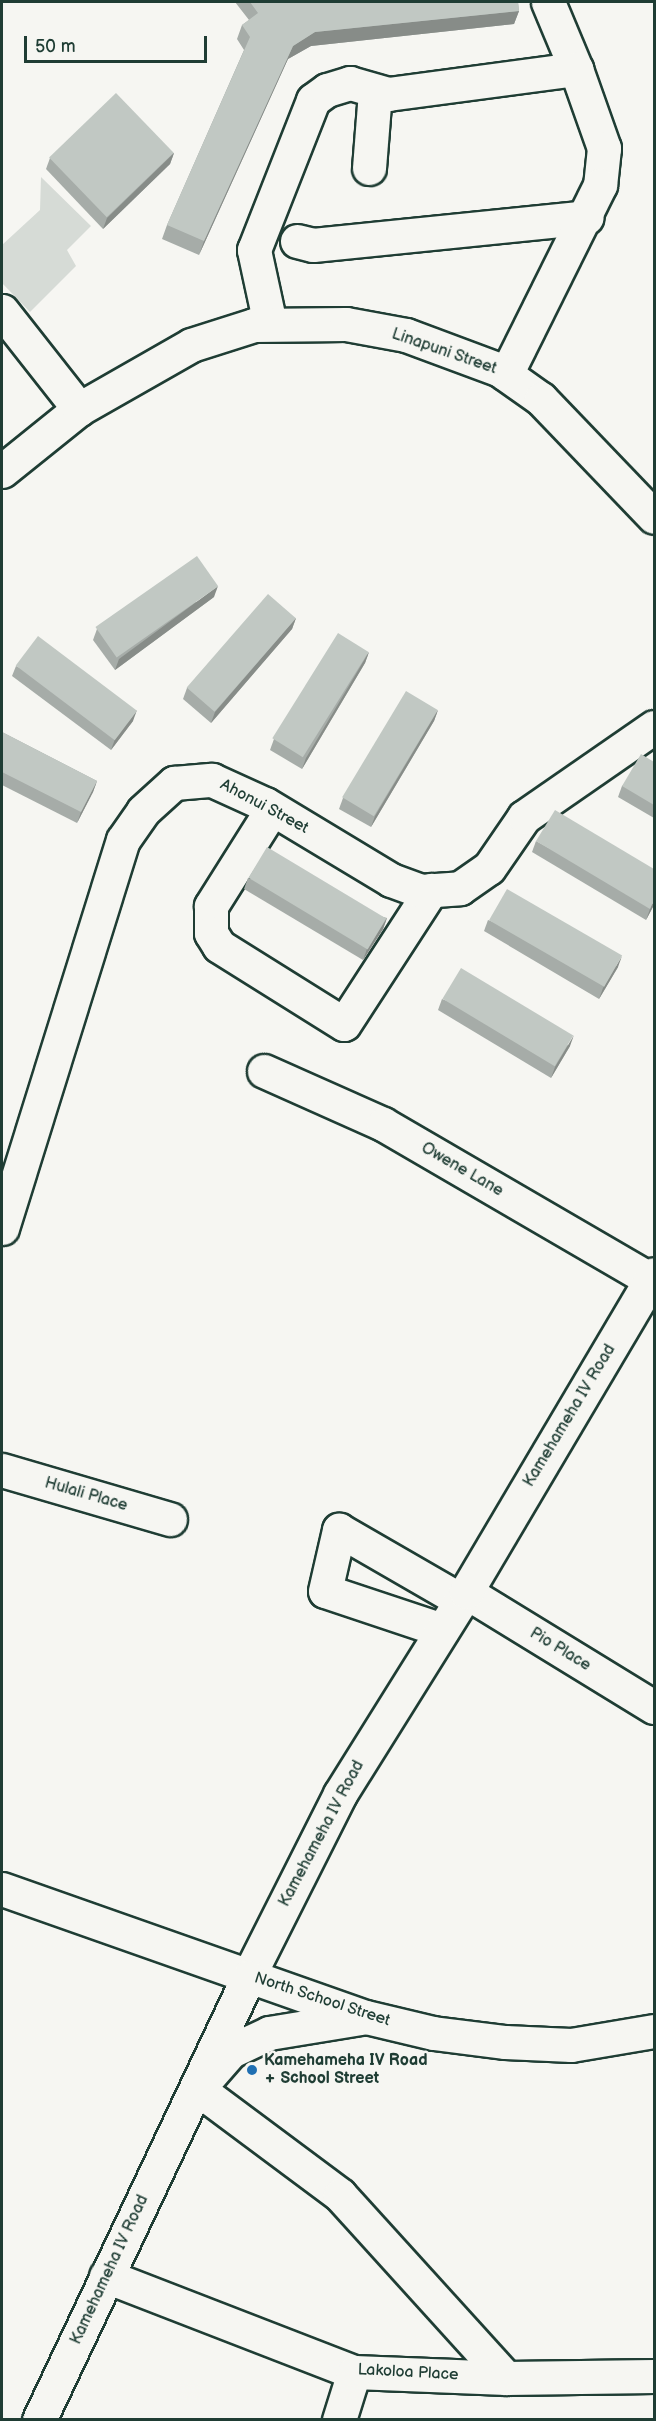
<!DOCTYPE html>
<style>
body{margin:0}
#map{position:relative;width:656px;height:2421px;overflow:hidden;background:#f6f6f2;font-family:"Balsamiq Sans",sans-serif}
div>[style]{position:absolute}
.green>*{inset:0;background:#d6dbd6}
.roads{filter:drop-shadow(2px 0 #1f3d34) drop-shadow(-2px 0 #1f3d34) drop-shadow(0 2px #1f3d34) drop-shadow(0 -2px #1f3d34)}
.minor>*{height:33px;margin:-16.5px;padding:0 16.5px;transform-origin:16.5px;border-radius:16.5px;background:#f6f6f2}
.major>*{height:33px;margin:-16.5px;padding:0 16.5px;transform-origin:16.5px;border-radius:16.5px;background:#f6f6f2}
.wall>*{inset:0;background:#a6aca8}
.shaded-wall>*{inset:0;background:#878c88}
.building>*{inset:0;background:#c1c8c3;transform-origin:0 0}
.dots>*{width:16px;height:16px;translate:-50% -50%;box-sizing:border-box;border:3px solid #f6f6f2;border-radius:50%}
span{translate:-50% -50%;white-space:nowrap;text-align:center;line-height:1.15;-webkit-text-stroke:5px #f6f6f2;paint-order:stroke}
.street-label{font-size:16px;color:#1f3d34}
.poi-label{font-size:16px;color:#1f3d34;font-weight:700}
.left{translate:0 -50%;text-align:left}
.frame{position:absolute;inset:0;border:3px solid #1f3d34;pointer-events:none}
.scale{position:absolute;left:24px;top:36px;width:183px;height:27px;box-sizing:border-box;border:3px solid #1f3d34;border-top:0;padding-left:8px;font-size:18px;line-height:21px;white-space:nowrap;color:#1f3d34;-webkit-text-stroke:4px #f6f6f2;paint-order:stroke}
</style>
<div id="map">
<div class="green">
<i style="clip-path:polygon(41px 177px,91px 226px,67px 250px,76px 266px,30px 312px,2px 283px,2px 245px,40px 210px)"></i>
</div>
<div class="roads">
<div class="minor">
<i style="left:548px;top:2px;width:73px;rotate:67.3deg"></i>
<i style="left:369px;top:168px;width:77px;rotate:-85.5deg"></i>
<i style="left:297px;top:241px;width:16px;rotate:14deg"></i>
<i style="left:313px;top:245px;width:275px;rotate:-5.8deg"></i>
<i style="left:2px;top:311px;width:125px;rotate:51.8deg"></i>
<i style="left:270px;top:324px;width:76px;rotate:-102.2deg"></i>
<i style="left:254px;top:250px;width:161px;rotate:-68.5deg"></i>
<i style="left:313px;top:100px;width:17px;rotate:-36deg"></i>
<i style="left:327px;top:90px;width:24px;rotate:-17deg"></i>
<i style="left:350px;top:83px;width:40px;rotate:16deg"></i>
<i style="left:388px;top:94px;width:190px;rotate:-7.6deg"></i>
<i style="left:576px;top:69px;width:84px;rotate:70.5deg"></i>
<i style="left:604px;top:148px;width:37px;rotate:96deg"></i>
<i style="left:600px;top:185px;width:211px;rotate:116.4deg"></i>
<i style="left:2px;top:471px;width:99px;rotate:-38.8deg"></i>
<i style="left:79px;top:409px;width:129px;rotate:-29.7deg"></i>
<i style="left:191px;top:345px;width:66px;rotate:-17.6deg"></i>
<i style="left:254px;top:325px;width:92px;rotate:-0.6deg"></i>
<i style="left:346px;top:324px;width:61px;rotate:10.4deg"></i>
<i style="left:406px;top:335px;width:100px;rotate:20.4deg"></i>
<i style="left:500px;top:370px;width:50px;rotate:35.3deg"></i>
<i style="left:541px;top:399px;width:163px;rotate:46.2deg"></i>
<i style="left:272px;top:809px;width:115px;rotate:122.2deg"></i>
<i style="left:211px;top:906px;width:27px;rotate:90deg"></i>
<i style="left:211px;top:933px;width:15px;rotate:58deg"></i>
<i style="left:219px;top:946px;width:147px;rotate:32deg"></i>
<i style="left:344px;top:1024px;width:160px;rotate:-57deg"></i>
<i style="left:264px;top:1071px;width:130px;rotate:24deg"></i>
<i style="left:383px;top:1124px;width:314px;rotate:30.2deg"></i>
<i style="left:2px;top:1228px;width:406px;rotate:-72.7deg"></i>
<i style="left:123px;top:840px;width:35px;rotate:-55deg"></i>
<i style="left:143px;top:811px;width:42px;rotate:-42.1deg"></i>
<i style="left:174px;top:783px;width:38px;rotate:-5deg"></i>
<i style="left:212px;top:780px;width:58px;rotate:24.4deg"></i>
<i style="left:265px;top:804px;width:147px;rotate:31.1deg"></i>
<i style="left:391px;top:880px;width:32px;rotate:20deg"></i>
<i style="left:421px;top:891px;width:39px;rotate:-4deg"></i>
<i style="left:460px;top:888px;width:35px;rotate:-35deg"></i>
<i style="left:489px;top:868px;width:62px;rotate:-55.5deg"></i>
<i style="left:524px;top:817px;width:158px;rotate:-34.7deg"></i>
<i style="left:2px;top:1470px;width:175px;rotate:16.3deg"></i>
<i style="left:466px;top:1592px;width:220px;rotate:31.5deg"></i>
<i style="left:442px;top:1630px;width:123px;rotate:-161.6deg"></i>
<i style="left:325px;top:1591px;width:63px;rotate:-77.1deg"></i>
<i style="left:339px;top:1530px;width:140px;rotate:30deg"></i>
<i style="left:248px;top:1977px;width:205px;rotate:-63.3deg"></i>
<i style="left:340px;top:1794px;width:238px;rotate:-58deg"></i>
<i style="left:466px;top:1592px;width:369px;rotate:-59.4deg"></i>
<i style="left:198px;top:2089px;width:177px;rotate:36.7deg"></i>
<i style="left:340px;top:2195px;width:247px;rotate:47.8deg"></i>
<i style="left:106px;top:2276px;width:266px;rotate:21.2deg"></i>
<i style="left:354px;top:2372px;width:152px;rotate:2.3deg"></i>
<i style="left:506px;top:2378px;width:148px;rotate:-0.8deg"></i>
<i style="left:339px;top:2420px;width:50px;rotate:-72.6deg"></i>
</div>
<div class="major">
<i style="left:2px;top:1889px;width:386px;rotate:19.4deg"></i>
<i style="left:366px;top:2017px;width:69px;rotate:13.4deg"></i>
<i style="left:433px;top:2033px;width:73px;rotate:7.1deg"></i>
<i style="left:505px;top:2042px;width:66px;rotate:2.6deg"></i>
<i style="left:571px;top:2045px;width:84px;rotate:-9.6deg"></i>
<i style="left:210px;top:2075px;width:32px;rotate:-49deg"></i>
<i style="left:231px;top:2051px;width:42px;rotate:-25.3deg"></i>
<i style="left:269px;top:2033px;width:93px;rotate:-9.3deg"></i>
<i style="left:39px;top:2420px;width:490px;rotate:-64.7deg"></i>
</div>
</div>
<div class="wall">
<i style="clip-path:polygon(235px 2px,518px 2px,519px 11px,514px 24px,311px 46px,288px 59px,199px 255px,162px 239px,167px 225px,244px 50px,237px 39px,242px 25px,249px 20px)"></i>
<i style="clip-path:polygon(174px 153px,170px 164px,103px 229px,46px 169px,50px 158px)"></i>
<i style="clip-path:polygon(214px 597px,115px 670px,93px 640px,97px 629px)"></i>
<i style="clip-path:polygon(296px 618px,292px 629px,211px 723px,183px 699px,187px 688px)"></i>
<i style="clip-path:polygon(369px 652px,365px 663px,302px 769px,270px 750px,274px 739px)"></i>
<i style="clip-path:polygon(16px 666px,133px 721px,111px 750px,12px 676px)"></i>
<i style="clip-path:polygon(438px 710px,434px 721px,371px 827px,339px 809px,343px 798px)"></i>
<i style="clip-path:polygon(2px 732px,97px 781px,93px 792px,77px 823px,2px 785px)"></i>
<i style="clip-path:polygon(654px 762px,654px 818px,618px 797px,622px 786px)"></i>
<i style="clip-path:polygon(536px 841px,654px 905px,646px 920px,532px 852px)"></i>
<i style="clip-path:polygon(248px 878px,387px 918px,383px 929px,363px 960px,244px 889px)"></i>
<i style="clip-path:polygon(488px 920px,618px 967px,599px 999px,484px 931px)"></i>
<i style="clip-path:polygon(442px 999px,570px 1046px,551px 1078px,438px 1010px)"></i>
</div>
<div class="shaded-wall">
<i style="clip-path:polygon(519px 11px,514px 24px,311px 46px,288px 59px,199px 255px,204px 241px,293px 46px,315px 32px)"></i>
<i style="clip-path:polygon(174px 153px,170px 164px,103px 229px,107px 218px)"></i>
<i style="clip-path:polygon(218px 586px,214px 597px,115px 670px,119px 659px)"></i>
<i style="clip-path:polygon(296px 618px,292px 629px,211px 723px,215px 712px)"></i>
<i style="clip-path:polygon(369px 652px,365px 663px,302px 769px,306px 758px)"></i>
<i style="clip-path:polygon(137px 710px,133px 721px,111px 750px,115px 739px)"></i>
<i style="clip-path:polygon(438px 710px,434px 721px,371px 827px,375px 816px)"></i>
<i style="clip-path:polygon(97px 781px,93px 792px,77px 823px,81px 812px)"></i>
<i style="clip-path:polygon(654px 900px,654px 905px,646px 920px,650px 909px)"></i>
<i style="clip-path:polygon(387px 918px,383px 929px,363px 960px,367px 949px)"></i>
<i style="clip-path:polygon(622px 956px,618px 967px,599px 999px,603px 988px)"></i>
<i style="clip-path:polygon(574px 1035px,570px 1046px,551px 1078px,555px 1067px)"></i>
</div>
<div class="building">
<i style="clip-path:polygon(250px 2px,518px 2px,519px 11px,315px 32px,293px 46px,204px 241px,167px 225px,250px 37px,242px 25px,258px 13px)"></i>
<i style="left:116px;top:93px;width:83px;height:93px;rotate:46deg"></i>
<i style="left:197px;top:556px;width:37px;height:124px;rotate:55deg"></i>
<i style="left:268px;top:594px;width:37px;height:124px;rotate:41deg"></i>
<i style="left:338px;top:633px;width:36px;height:124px;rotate:32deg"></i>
<i style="left:38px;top:636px;width:124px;height:37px;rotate:37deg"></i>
<i style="left:406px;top:691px;width:37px;height:124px;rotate:31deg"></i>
<i style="clip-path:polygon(2px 732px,97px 781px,81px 812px,2px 772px)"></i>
<i style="clip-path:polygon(641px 754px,654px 762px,654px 805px,622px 786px)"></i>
<i style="clip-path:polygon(555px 810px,654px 869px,654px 900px,650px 909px,536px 841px)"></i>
<i style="left:267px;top:847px;width:139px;height:36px;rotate:31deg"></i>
<i style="left:507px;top:889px;width:133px;height:36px;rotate:30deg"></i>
<i style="left:461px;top:968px;width:131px;height:36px;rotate:31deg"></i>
</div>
<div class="dots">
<i style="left:252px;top:2070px;background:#1f6fb2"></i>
</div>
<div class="street-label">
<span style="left:444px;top:352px;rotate:19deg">Linapuni Street</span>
<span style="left:264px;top:807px;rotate:28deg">Ahonui Street</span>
<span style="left:462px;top:1170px;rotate:30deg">Owene Lane</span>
<span style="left:570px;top:1416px;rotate:-59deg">Kamehameha IV Road</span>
<span style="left:86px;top:1495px;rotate:16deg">Hulali Place</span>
<span style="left:560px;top:1650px;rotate:31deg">Pio Place</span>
<span style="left:322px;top:1834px;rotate:-62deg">Kamehameha IV Road</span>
<span style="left:322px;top:2000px;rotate:18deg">North School Street</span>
<span style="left:110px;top:2270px;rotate:-65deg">Kamehameha IV Road</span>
<span style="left:408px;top:2373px;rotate:3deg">Lakoloa Place</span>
</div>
<div class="poi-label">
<span class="left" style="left:264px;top:2070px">Kamehameha IV Road<br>+ School Street</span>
</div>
<div class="frame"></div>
<div class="scale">50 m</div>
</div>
